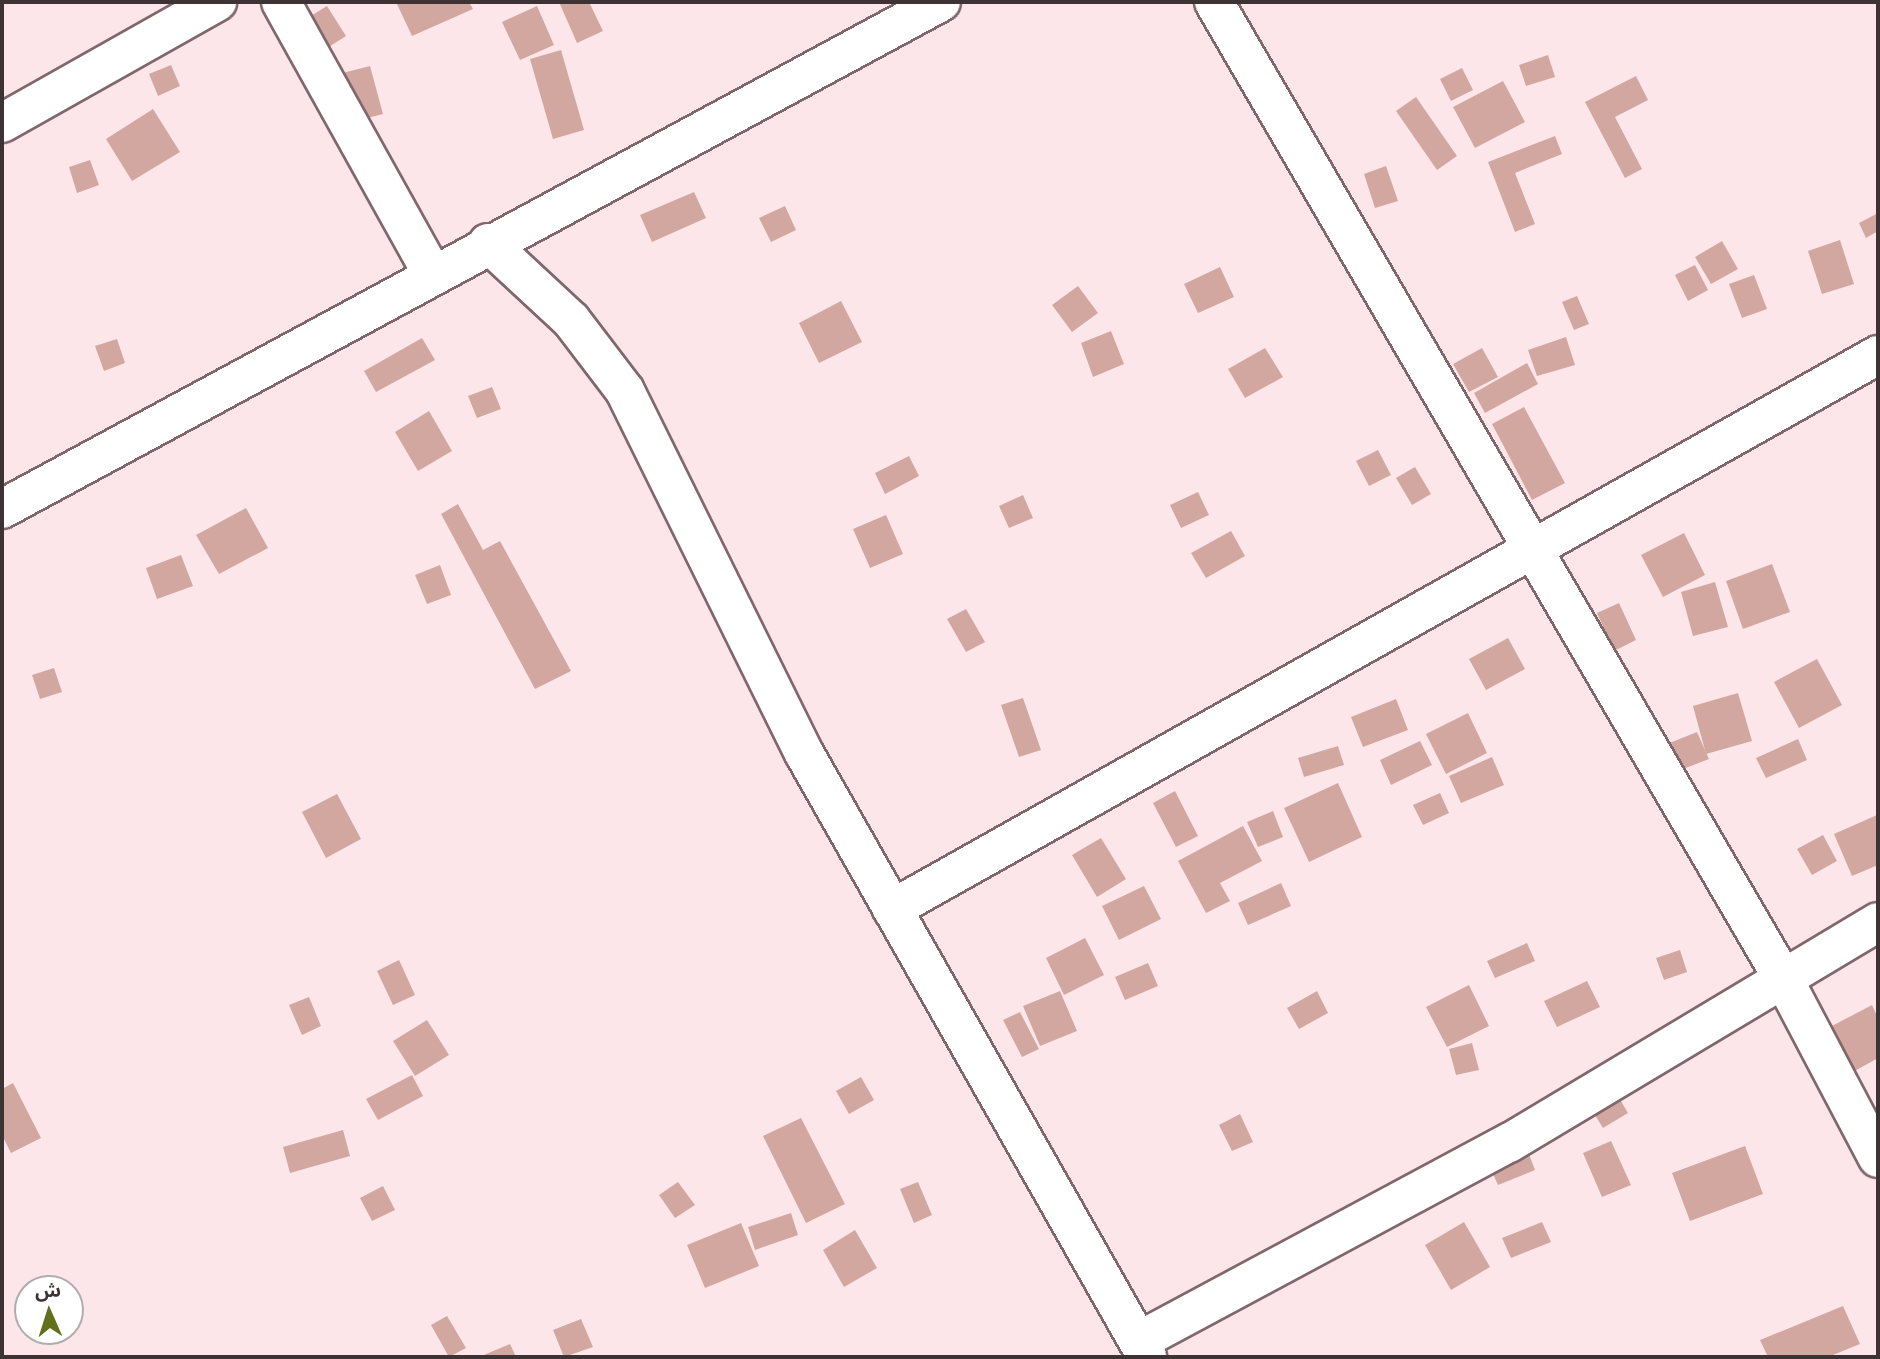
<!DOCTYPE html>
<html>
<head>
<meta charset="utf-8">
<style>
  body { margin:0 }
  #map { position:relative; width:1880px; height:1359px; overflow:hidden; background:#fde6ea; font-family:"Nunito Sans","Noto Sans Arabic",sans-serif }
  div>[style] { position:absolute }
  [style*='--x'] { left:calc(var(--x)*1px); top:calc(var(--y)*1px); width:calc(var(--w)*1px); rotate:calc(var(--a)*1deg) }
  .building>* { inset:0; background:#d2a7a0 }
  .roads { filter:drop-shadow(2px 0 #7f676b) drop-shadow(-2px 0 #7f676b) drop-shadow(0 2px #7f676b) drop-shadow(0 -2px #7f676b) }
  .minor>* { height:38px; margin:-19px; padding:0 19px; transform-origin:19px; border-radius:19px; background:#fff }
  span { translate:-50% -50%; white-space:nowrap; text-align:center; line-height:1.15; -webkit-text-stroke:5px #fff; paint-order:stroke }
  .frame { position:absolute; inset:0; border:4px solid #3d3234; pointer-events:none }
  .north { position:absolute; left:14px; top:1275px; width:70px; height:70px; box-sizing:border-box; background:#fff; border:2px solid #b1adae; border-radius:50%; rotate:357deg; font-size:19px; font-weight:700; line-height:28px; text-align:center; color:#3d3234 }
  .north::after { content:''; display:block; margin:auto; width:24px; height:32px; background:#62701c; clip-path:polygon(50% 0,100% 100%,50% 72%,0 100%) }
</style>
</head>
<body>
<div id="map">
  <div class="building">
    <div style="clip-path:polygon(396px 2px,469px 2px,473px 9px,412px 36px)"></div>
    <div style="clip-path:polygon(559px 2px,589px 2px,603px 31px,577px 43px)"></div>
    <div style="clip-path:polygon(327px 6px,346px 36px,313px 57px,293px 27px)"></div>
    <div style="clip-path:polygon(537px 6px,554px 45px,520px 60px,502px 22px)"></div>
    <div style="clip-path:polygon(561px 50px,584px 130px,553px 139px,530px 59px)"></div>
    <div style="clip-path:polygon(1548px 55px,1555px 77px,1526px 86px,1519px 65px)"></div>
    <div style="clip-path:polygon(171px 65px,180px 86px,158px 96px,149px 74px)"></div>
    <div style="clip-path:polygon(370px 66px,383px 114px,340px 125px,327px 77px)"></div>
    <div style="clip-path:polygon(1462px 68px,1473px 90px,1451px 101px,1440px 79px)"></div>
    <div style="clip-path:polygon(1636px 76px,1648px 100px,1615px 117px,1642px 169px,1625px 178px,1585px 102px)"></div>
    <div style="clip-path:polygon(1503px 81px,1525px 122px,1475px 148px,1453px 107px)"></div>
    <div style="clip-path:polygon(1416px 97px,1457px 156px,1437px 170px,1396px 111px)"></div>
    <div style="clip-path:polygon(153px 109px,180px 152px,132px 181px,106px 139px)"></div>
    <div style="clip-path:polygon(1555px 136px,1562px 154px,1515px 173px,1535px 224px,1515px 232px,1488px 162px)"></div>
    <div style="clip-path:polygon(90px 160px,99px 185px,77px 193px,69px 167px)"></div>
    <div style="clip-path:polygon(1386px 166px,1398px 201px,1375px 208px,1364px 174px)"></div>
    <div style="clip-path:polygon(694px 192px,706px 218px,652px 242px,640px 215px)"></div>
    <div style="clip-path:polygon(785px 206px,796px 230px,771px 242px,759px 218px)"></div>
    <div style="clip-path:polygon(1878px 213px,1878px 231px,1866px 238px,1859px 223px)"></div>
    <div style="clip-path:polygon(1840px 240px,1854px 284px,1822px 294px,1808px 251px)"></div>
    <div style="clip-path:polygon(1722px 241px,1738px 269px,1711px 284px,1695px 257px)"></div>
    <div style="clip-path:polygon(1695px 265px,1708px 290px,1688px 301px,1675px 275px)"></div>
    <div style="clip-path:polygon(1220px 267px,1234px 297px,1198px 313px,1184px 284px)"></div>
    <div style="clip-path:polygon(1754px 275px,1767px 309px,1742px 318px,1729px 284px)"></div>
    <div style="clip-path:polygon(1078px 286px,1098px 313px,1072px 332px,1052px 305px)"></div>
    <div style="clip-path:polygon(1577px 296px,1589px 324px,1574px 330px,1562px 302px)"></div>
    <div style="clip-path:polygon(841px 301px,862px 342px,819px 363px,799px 323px)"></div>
    <div style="clip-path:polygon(1111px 331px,1124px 364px,1093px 377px,1081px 343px)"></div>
    <div style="clip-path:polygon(1566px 337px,1575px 365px,1537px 376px,1528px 350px)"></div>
    <div style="clip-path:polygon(422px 338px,435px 360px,376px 392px,364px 371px)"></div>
    <div style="clip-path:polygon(117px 339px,125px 363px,104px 371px,95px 346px)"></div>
    <div style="clip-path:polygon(1265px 348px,1283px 377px,1245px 398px,1228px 369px)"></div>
    <div style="clip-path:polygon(1482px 348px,1498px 377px,1469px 392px,1453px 364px)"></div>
    <div style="clip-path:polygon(1527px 363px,1538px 384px,1485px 413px,1474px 393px)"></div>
    <div style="clip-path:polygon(492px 387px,501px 409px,477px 418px,468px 396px)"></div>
    <div style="clip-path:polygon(1524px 407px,1565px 483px,1532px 500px,1492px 424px)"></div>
    <div style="clip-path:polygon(429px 411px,452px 451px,418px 471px,395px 432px)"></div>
    <div style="clip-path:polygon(1378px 450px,1391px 475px,1369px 486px,1356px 461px)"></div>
    <div style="clip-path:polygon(909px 456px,919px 476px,885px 494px,875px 473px)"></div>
    <div style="clip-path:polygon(1415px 467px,1431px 494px,1412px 505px,1396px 478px)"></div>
    <div style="clip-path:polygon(1198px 492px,1209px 515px,1181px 528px,1170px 505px)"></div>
    <div style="clip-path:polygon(1023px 495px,1033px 518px,1009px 528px,999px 506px)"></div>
    <div style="clip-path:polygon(458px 504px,483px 550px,500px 541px,571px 671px,535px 689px,441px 514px)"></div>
    <div style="clip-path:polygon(246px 508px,268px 548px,219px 574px,196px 535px)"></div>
    <div style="clip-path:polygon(886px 515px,903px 554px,870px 568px,853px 529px)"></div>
    <div style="clip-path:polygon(1231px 531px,1245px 556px,1206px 578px,1191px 553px)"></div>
    <div style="clip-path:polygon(1684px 533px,1705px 575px,1663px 597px,1641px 555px)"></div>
    <div style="clip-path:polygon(181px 555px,193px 586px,157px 599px,146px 568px)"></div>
    <div style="clip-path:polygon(1772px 564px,1790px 612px,1743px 629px,1726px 581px)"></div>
    <div style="clip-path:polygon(440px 565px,451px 595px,427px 604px,415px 575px)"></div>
    <div style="clip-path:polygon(1715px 582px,1728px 627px,1693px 636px,1681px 592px)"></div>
    <div style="clip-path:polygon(1619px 603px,1636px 640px,1614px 651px,1597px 613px)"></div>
    <div style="clip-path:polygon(966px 609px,985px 642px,966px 652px,947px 619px)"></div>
    <div style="clip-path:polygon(1508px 638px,1525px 669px,1486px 690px,1469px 659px)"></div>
    <div style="clip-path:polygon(1817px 659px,1842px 705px,1799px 728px,1774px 682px)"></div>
    <div style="clip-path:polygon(54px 668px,62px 692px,40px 699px,32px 675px)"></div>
    <div style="clip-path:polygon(1738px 693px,1752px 741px,1706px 754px,1693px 706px)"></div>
    <div style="clip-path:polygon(1023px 698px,1041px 750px,1019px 757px,1001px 705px)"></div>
    <div style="clip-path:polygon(1396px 699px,1408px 730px,1363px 747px,1351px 717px)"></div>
    <div style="clip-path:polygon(1468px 713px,1487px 753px,1446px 774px,1426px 734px)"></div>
    <div style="clip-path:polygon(1697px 732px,1709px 759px,1678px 771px,1667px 744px)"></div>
    <div style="clip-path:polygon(1798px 739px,1807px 760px,1766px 778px,1756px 758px)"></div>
    <div style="clip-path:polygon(1420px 741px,1432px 765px,1391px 785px,1380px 760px)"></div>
    <div style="clip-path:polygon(1338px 746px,1344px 765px,1304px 777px,1298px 758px)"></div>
    <div style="clip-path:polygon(1492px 757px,1504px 785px,1461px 803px,1449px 776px)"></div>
    <div style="clip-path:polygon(1338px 783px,1362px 837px,1309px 862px,1284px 808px)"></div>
    <div style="clip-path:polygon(1175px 791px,1198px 836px,1176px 847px,1153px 803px)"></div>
    <div style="clip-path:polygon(1440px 793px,1449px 813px,1423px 825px,1413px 805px)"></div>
    <div style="clip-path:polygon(337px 794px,361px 839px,326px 858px,302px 812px)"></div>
    <div style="clip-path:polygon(1273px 811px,1283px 837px,1258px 847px,1247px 822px)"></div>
    <div style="clip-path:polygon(1877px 815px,1878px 865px,1852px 876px,1834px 834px)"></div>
    <div style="clip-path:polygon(1243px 826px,1262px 861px,1220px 883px,1230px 901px,1206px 913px,1178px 861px)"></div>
    <div style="clip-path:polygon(1823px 835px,1837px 861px,1812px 875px,1797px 849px)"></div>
    <div style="clip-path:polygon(1101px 838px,1126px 879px,1097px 897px,1072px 855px)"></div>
    <div style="clip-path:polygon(1281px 883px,1291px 906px,1248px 925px,1238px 903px)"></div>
    <div style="clip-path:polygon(1144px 886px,1161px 919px,1119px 940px,1102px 906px)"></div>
    <div style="clip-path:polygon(1085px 938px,1104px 975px,1064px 995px,1046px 958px)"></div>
    <div style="clip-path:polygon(1527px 943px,1535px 961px,1495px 978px,1487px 961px)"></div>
    <div style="clip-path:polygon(1680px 950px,1687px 972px,1664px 980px,1656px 958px)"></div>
    <div style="clip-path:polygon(399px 960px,415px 995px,393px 1005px,377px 971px)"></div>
    <div style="clip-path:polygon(1148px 963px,1158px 986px,1125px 1000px,1115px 977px)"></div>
    <div style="clip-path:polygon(1587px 981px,1600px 1007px,1557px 1027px,1544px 1001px)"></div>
    <div style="clip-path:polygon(1469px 985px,1489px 1026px,1447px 1047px,1426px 1007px)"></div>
    <div style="clip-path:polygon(1060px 991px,1077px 1031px,1040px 1046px,1023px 1006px)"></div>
    <div style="clip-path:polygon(1317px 991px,1328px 1013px,1299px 1029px,1287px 1008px)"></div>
    <div style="clip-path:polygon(309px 997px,321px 1026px,302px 1035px,289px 1005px)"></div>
    <div style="clip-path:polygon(1872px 1005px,1878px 1018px,1878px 1058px,1853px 1072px,1830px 1027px)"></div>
    <div style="clip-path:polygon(1020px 1012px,1039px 1049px,1022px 1057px,1003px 1020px)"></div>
    <div style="clip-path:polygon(427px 1020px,449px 1055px,415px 1076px,393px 1041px)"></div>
    <div style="clip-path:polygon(1472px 1043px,1479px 1070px,1456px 1075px,1449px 1049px)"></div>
    <div style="clip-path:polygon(412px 1075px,423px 1096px,378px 1120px,366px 1099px)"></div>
    <div style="clip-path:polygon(861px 1077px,874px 1100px,849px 1114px,836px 1091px)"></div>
    <div style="clip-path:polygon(13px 1083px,41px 1138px,11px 1153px,2px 1135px,2px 1089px)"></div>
    <div style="clip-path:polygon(1615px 1091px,1628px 1113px,1603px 1128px,1590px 1107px)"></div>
    <div style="clip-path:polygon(1240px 1114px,1253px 1142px,1232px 1151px,1219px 1125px)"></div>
    <div style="clip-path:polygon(801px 1118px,845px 1204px,806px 1223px,763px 1136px)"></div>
    <div style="clip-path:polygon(343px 1130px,350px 1156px,290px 1173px,283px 1147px)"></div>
    <div style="clip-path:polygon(1611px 1141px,1631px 1185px,1602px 1197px,1583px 1153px)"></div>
    <div style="clip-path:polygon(1525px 1144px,1535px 1170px,1498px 1185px,1487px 1160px)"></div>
    <div style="clip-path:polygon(1745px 1146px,1763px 1194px,1690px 1221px,1672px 1173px)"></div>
    <div style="clip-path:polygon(678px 1182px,695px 1205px,675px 1218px,659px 1195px)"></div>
    <div style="clip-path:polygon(918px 1182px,932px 1215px,914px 1223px,900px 1189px)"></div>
    <div style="clip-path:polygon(383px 1186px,395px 1210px,372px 1221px,360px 1198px)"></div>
    <div style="clip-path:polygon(791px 1213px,798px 1235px,755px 1250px,748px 1227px)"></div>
    <div style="clip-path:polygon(1464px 1222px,1490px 1267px,1451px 1290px,1425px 1245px)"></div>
    <div style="clip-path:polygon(1542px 1222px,1551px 1242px,1511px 1258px,1502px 1238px)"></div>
    <div style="clip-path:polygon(741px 1223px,759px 1266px,705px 1288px,687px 1245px)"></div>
    <div style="clip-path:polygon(855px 1230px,877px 1268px,844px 1287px,823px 1250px)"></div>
    <div style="clip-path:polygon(1843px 1306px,1860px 1344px,1828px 1357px,1768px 1357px,1760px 1340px)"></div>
    <div style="clip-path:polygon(447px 1316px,466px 1348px,449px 1357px,431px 1325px)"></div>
    <div style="clip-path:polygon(581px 1319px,593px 1347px,564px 1357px,553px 1330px)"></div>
    <div style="clip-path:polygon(510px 1344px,516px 1357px,479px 1357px)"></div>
  </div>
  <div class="roads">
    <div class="minor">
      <div style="--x:281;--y:2;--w:309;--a:60.9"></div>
      <div style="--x:1214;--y:2;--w:1132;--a:59.77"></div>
      <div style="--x:1784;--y:980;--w:201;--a:62.2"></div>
      <div style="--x:2;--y:123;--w:247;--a:-29.4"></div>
      <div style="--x:488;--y:243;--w:113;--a:42.9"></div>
      <div style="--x:571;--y:320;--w:89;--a:52.7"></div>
      <div style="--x:625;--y:391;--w:404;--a:63.7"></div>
      <div style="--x:804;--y:753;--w:695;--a:60.41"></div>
      <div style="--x:2;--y:509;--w:1067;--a:-28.37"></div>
      <div style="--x:892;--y:909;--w:1131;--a:-29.33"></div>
      <div style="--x:1139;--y:1341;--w:420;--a:-28.2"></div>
      <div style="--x:1509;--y:1143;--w:430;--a:-30.9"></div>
    </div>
  </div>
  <div class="frame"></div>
  <div class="north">ش</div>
</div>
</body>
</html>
